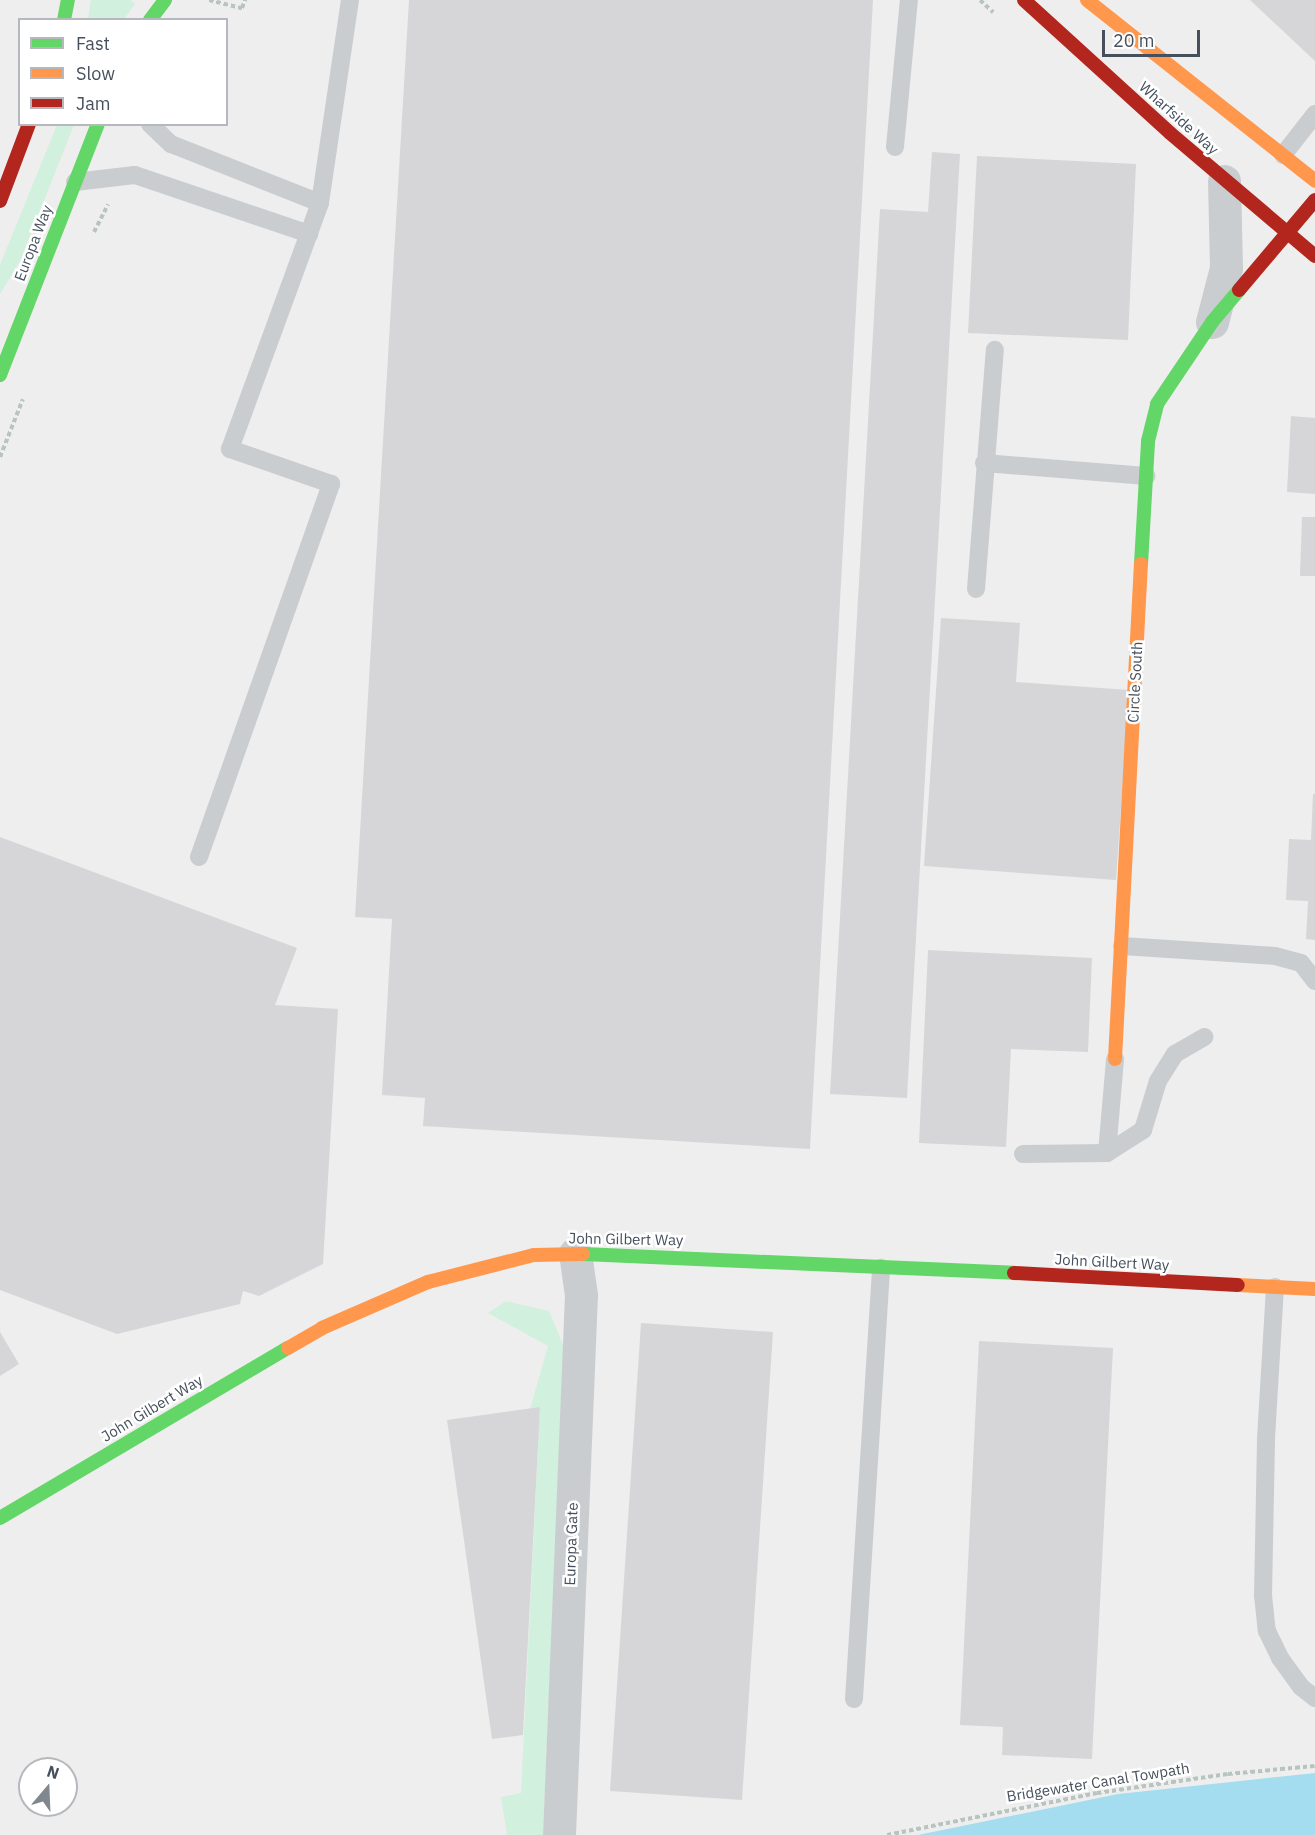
<!DOCTYPE html>
<html>
<head>
<meta charset="utf-8">
<style>
  body { margin:0 }
  #map { position:relative; width:1315px; height:1835px; overflow:hidden; background:#efeeee; font-family:"IBM Plex Sans",sans-serif }
  div>[style] { position:absolute }
  [style*='--x'] { left:calc(var(--x)*1px); top:calc(var(--y)*1px); width:calc(var(--w)*1px); rotate:calc(var(--a)*1deg) }
  .green>* { inset:0; background:#d1f0de }
  .water>* { inset:0; background:#a4ddef }
  .building>* { inset:0; background:#d6d6d8 }
  .path>* { height:4px; margin-top:-2px; transform-origin:0; background:repeating-linear-gradient(90deg,#b7c4c0 0 4.5px,transparent 0 7.5px) }
  .lane>* { height:18px; margin:-9px; padding:0 9px; transform-origin:9px; border-radius:9px; background:#cacdcf }
  .street>* { height:33px; margin:-16.5px; padding:0 16.5px; transform-origin:16.5px; border-radius:16.5px; background:#cacdcf }
  .fast>* { height:14px; margin:-7px; padding:0 7px; transform-origin:7px; border-radius:7px; background:#63d668 }
  .slow>* { height:14px; margin:-7px; padding:0 7px; transform-origin:7px; border-radius:7px; background:#ff974d }
  .jam>* { height:14px; margin:-7px; padding:0 7px; transform-origin:7px; border-radius:7px; background:#b3261e }
  span { translate:-50% -50%; white-space:nowrap; text-align:center; line-height:1.15; -webkit-text-stroke:5px #fff; paint-order:stroke }
  .street-label { font-size:15px; color:#45505c }
  .legend { position:absolute; left:18px; top:18px; width:210px; height:108px; box-sizing:border-box; background:#fff; border:2px solid #b5b9be; margin:0; padding:8px 10px; list-style:none; font-size:18px; color:#45505c }
  .legend li { display:flex; align-items:center; gap:12px; height:30px }
  .legend b { width:30px; border:2px solid #b5b9be }
  .north { position:absolute; left:18px; top:1757px; width:60px; height:60px; box-sizing:border-box; background:#fff; border:2px solid #b5b9be; border-radius:50%; rotate:19deg; font-size:16px; font-weight:700; line-height:24px; text-align:center; color:#45505c }
  .north::after { content:''; display:block; margin:auto; width:21px; height:27px; background:#80878f; clip-path:polygon(50% 0,100% 100%,50% 72%,0 100%) }
  .scale { position:absolute; left:1102px; top:30px; width:98px; height:27px; box-sizing:border-box; border:3px solid #45505c; border-top:0; padding-left:8px; font-size:18px; line-height:21px; white-space:nowrap; color:#45505c; -webkit-text-stroke:4px #fff; paint-order:stroke }
</style>
</head>
<body>
<div id="map">
  <div class="green">
    <div style="clip-path:polygon(91px 0,130px 0,135px 4px,124px 19px,88px 19px)"></div>
    <div style="clip-path:polygon(57px 125px,74px 125px,20px 261px,0 294px,0 265px)"></div>
    <div style="clip-path:polygon(506px 1301px,549px 1311px,564px 1347px,543px 1835px,507px 1835px,501px 1797px,521px 1793px,540px 1408px,530px 1409px,548px 1346px,488px 1313px)"></div>
  </div>
  <div class="water">
    <div style="clip-path:polygon(1315px 1773px,1315px 1835px,918px 1835px,1118px 1794px)"></div>
  </div>
  <div class="building">
    <div style="clip-path:polygon(409px 0,873px 0,810px 1149px,423px 1126px,425px 1098px,382px 1095px,392px 919px,355px 917px)"></div>
    <div style="clip-path:polygon(1250px 0,1315px 0,1315px 61px)"></div>
    <div style="clip-path:polygon(932px 152px,960px 154px,907px 1098px,830px 1094px,880px 209px,928px 212px)"></div>
    <div style="clip-path:polygon(977px 156px,1136px 164px,1128px 340px,968px 333px)"></div>
    <div style="clip-path:polygon(1291px 416px,1315px 418px,1315px 494px,1287px 492px)"></div>
    <div style="clip-path:polygon(1302px 517px,1315px 517px,1315px 576px,1300px 576px)"></div>
    <div style="clip-path:polygon(941px 618px,1020px 623px,1016px 682px,1129px 690px,1116px 880px,924px 866px)"></div>
    <div style="clip-path:polygon(1313px 794px,1315px 794px,1315px 940px,1306px 939px,1308px 901px,1286px 900px,1289px 839px,1311px 840px)"></div>
    <div style="clip-path:polygon(0 837px,297px 948px,275px 1005px,338px 1009px,323px 1264px,259px 1296px,243px 1291px,240px 1304px,117px 1334px,0 1290px)"></div>
    <div style="clip-path:polygon(928px 950px,1092px 958px,1088px 1052px,1011px 1049px,1006px 1147px,919px 1143px)"></div>
    <div style="clip-path:polygon(641px 1323px,773px 1332px,742px 1800px,610px 1791px)"></div>
    <div style="clip-path:polygon(0 1332px,19px 1364px,0 1376px)"></div>
    <div style="clip-path:polygon(979px 1341px,1113px 1348px,1092px 1759px,1002px 1755px,1003px 1727px,960px 1725px)"></div>
    <div style="clip-path:polygon(540px 1407px,523px 1735px,492px 1739px,447px 1420px)"></div>
  </div>
  <div class="path">
    <div style="--x:209;--y:0;--w:34;--a:14"></div>
    <div style="--x:242;--y:8;--w:9;--a:-69"></div>
    <div style="--x:980;--y:0;--w:18;--a:43"></div>
    <div style="--x:94;--y:232;--w:31;--a:-63"></div>
    <div style="--x:0;--y:457;--w:62;--a:-68.4"></div>
    <div style="--x:887;--y:1835;--w:214;--a:-11.3"></div>
    <div style="--x:1097;--y:1793;--w:132;--a:-8.3"></div>
    <div style="--x:1228;--y:1774;--w:87;--a:-5.3"></div>
  </div>
  <div class="lane">
    <div style="--x:150;--y:124;--w:29;--a:44"></div>
    <div style="--x:171;--y:144;--w:160;--a:21.6"></div>
    <div style="--x:895;--y:147;--w:148;--a:-84.6"></div>
    <div style="--x:1283;--y:155;--w:52;--a:-52"></div>
    <div style="--x:75;--y:182;--w:60;--a:-6.7"></div>
    <div style="--x:135;--y:175;--w:184;--a:18.7"></div>
    <div style="--x:984;--y:463;--w:163;--a:4.6"></div>
    <div style="--x:976;--y:589;--w:240;--a:-85.5"></div>
    <div style="--x:199;--y:857;--w:396;--a:-70.5"></div>
    <div style="--x:331;--y:484;--w:107;--a:-160.9"></div>
    <div style="--x:230;--y:449;--w:262;--a:-69.9"></div>
    <div style="--x:320;--y:203;--w:205;--a:-81.6"></div>
    <div style="--x:1122;--y:946;--w:153;--a:3.7"></div>
    <div style="--x:1275;--y:956;--w:27;--a:15"></div>
    <div style="--x:1301;--y:963;--w:23;--a:52"></div>
    <div style="--x:1107;--y:1153;--w:94;--a:-85.1"></div>
    <div style="--x:1023;--y:1154;--w:84;--a:-0.7"></div>
    <div style="--x:1107;--y:1153;--w:43;--a:-32.6"></div>
    <div style="--x:1143;--y:1130;--w:51;--a:-73"></div>
    <div style="--x:1158;--y:1081;--w:32;--a:-58"></div>
    <div style="--x:1175;--y:1054;--w:34;--a:-30"></div>
    <div style="--x:1275;--y:1287;--w:153;--a:93.4"></div>
    <div style="--x:1266;--y:1440;--w:155;--a:91.1"></div>
    <div style="--x:1263;--y:1595;--w:36;--a:84"></div>
    <div style="--x:1267;--y:1631;--w:30;--a:64"></div>
    <div style="--x:1280;--y:1658;--w:36;--a:54"></div>
    <div style="--x:1301;--y:1687;--w:18;--a:38"></div>
    <div style="--x:854;--y:1699;--w:432;--a:-86.4"></div>
  </div>
  <div class="street">
    <div style="--x:1212;--y:322;--w:56;--a:-75.5"></div>
    <div style="--x:1226;--y:268;--w:87;--a:-91.3"></div>
    <div style="--x:559;--y:1835;--w:540;--a:-87.67"></div>
    <div style="--x:581;--y:1295;--w:42;--a:-98.1"></div>
  </div>
  <div class="fast">
    <div style="--x:64;--y:20;--w:20;--a:-79"></div>
    <div style="--x:150;--y:20;--w:25;--a:-53"></div>
    <div style="--x:0;--y:375;--w:269;--a:-68.7"></div>
    <div style="--x:1141;--y:564;--w:123;--a:-86.7"></div>
    <div style="--x:1148;--y:441;--w:38;--a:-76"></div>
    <div style="--x:1157;--y:404;--w:99;--a:-56.1"></div>
    <div style="--x:1212;--y:322;--w:42;--a:-49.8"></div>
    <div style="--x:583;--y:1254;--w:431;--a:2.5"></div>
    <div style="--x:0;--y:1518;--w:334;--a:-30.6"></div>
  </div>
  <div class="slow">
    <div style="--x:1087;--y:0;--w:291;--a:38.4"></div>
    <div style="--x:1115;--y:1059;--w:496;--a:-87"></div>
    <div style="--x:1238;--y:1285;--w:77;--a:3"></div>
    <div style="--x:288;--y:1348;--w:39;--a:-30"></div>
    <div style="--x:322;--y:1328;--w:116;--a:-23.5"></div>
    <div style="--x:428;--y:1282;--w:109;--a:-14.3"></div>
    <div style="--x:534;--y:1255;--w:49;--a:-1.2"></div>
  </div>
  <div class="jam">
    <div style="--x:1024;--y:0;--w:197;--a:42.3"></div>
    <div style="--x:1170;--y:133;--w:190;--a:40.3"></div>
    <div style="--x:0;--y:201;--w:82;--a:-69.4"></div>
    <div style="--x:1239;--y:290;--w:118;--a:-49.8"></div>
    <div style="--x:1014;--y:1273;--w:224;--a:3.1"></div>
  </div>
  <div class="street-label">
    <span style="left:1179px;top:118px;rotate:42deg">Wharfside Way</span>
    <span style="left:33px;top:243px;rotate:-69deg">Europa Way</span>
    <span style="left:1135px;top:682px;rotate:-87deg">Circle South</span>
    <span style="left:626px;top:1239px;rotate:1deg">John Gilbert Way</span>
    <span style="left:1112px;top:1262px;rotate:3deg">John Gilbert Way</span>
    <span style="left:152px;top:1408px;rotate:-31deg">John Gilbert Way</span>
    <span style="left:571px;top:1544px;rotate:-88deg">Europa Gate</span>
    <span style="left:1098px;top:1782px;rotate:-9deg">Bridgewater Canal Towpath</span>
  </div>
  <ul class="legend">
  <li><b style="height:8px;background:#63d668"></b>Fast</li>
  <li><b style="height:8px;background:#ff974d"></b>Slow</li>
  <li><b style="height:8px;background:#b3261e"></b>Jam</li>
  </ul>
  <div class="north">N</div>
  <div class="scale">20 m</div>
</div>
</body>
</html>
